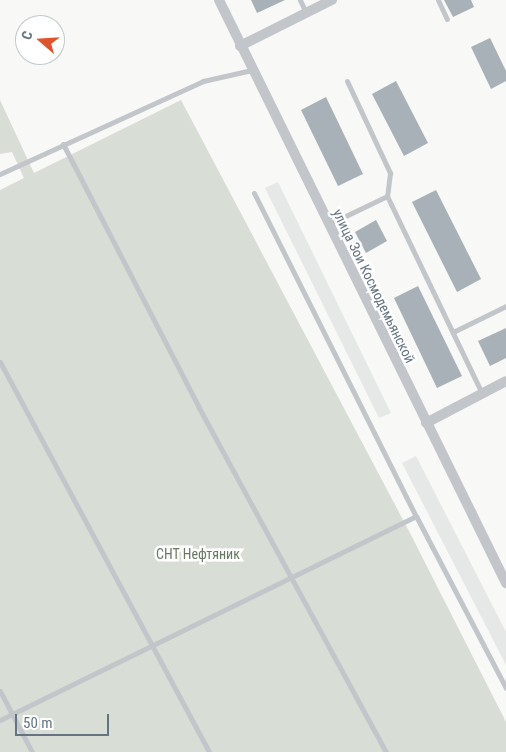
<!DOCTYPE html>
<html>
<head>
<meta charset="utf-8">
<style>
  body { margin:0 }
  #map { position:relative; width:506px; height:752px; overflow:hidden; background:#f8f8f6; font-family:"Roboto Condensed",sans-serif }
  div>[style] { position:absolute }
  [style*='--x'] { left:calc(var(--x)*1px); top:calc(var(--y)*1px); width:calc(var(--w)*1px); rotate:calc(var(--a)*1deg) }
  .built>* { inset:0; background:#e6e7e7 }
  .green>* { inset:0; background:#d8ddd5 }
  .building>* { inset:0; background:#a8b1b7 }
  .lane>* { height:5px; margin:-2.5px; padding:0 2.5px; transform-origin:2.5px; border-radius:2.5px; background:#c2c6ca }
  .street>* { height:10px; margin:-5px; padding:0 5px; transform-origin:5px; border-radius:5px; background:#c2c6ca }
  span { translate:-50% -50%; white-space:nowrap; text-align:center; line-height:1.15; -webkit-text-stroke:5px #fff; paint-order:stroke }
  .street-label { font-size:14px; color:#647581 }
  .park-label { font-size:14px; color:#677963 }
  .north { position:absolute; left:15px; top:15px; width:50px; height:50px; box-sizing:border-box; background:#fff; border:1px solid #c1c8cd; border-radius:50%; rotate:289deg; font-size:14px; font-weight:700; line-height:20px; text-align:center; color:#647581 }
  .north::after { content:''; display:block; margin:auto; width:18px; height:22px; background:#e1532d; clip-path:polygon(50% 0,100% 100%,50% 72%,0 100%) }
  .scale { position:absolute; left:15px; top:714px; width:94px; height:22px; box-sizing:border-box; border:2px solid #647581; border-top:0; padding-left:6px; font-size:15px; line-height:18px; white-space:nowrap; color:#647581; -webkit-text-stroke:4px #fff; paint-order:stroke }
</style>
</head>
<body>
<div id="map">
  <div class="built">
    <div style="clip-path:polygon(278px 182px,391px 413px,379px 418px,265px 188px)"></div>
    <div style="clip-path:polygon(416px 456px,506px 632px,506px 665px,402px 463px)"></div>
  </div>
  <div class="green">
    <div style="clip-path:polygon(0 100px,34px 173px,181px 100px,411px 535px,506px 722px,506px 752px,0 752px,0 190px,24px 178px,12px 152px,0 154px)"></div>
  </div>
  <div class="building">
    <div style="clip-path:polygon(251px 0,285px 0,257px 13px)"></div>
    <div style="clip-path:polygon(444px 0,471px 0,474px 7px,453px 17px)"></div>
    <div style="clip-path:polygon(490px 38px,506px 71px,506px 81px,491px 89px,471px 47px)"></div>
    <div style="clip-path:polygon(396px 81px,428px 143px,404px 156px,372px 94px)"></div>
    <div style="clip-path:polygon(326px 97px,363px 174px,338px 186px,301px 110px)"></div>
    <div style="clip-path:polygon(436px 190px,481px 279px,457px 292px,412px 202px)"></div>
    <div style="clip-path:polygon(376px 220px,387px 241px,366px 253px,355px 232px)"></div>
    <div style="clip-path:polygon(418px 286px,462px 376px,437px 388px,394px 298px)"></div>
    <div style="clip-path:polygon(506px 328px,506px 358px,490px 366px,478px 341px)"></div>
  </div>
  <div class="lane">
    <div style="--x:300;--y:0;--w:14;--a:65"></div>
    <div style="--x:438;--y:0;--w:21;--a:65"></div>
    <div style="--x:347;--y:81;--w:102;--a:64.9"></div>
    <div style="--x:390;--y:173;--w:23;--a:97"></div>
    <div style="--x:63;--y:144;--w:295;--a:62.7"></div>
    <div style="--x:198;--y:406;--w:394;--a:61.5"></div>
    <div style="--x:0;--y:174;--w:223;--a:-24.6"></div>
    <div style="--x:203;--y:81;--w:50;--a:-12.7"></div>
    <div style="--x:254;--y:193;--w:361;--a:63.4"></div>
    <div style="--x:416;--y:516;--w:194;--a:62.4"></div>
    <div style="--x:329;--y:224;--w:64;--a:-25.8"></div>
    <div style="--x:387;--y:196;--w:219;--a:64.3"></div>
    <div style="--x:453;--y:332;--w:59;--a:-26.1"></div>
    <div style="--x:0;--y:362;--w:442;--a:61.8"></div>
    <div style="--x:0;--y:691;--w:69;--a:62.3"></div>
    <div style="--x:0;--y:720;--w:463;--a:-26.1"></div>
  </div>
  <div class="street">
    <div style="--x:219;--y:0;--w:650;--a:63.79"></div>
    <div style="--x:240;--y:46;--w:103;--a:-26.6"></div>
    <div style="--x:426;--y:423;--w:90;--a:-27.7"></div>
  </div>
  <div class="street-label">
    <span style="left:374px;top:286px;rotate:64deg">улица Зои Космодемьянской</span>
  </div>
  <div class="park-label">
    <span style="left:198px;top:554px">СНТ Нефтяник</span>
  </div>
  <div class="north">С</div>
  <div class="scale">50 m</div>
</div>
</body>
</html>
